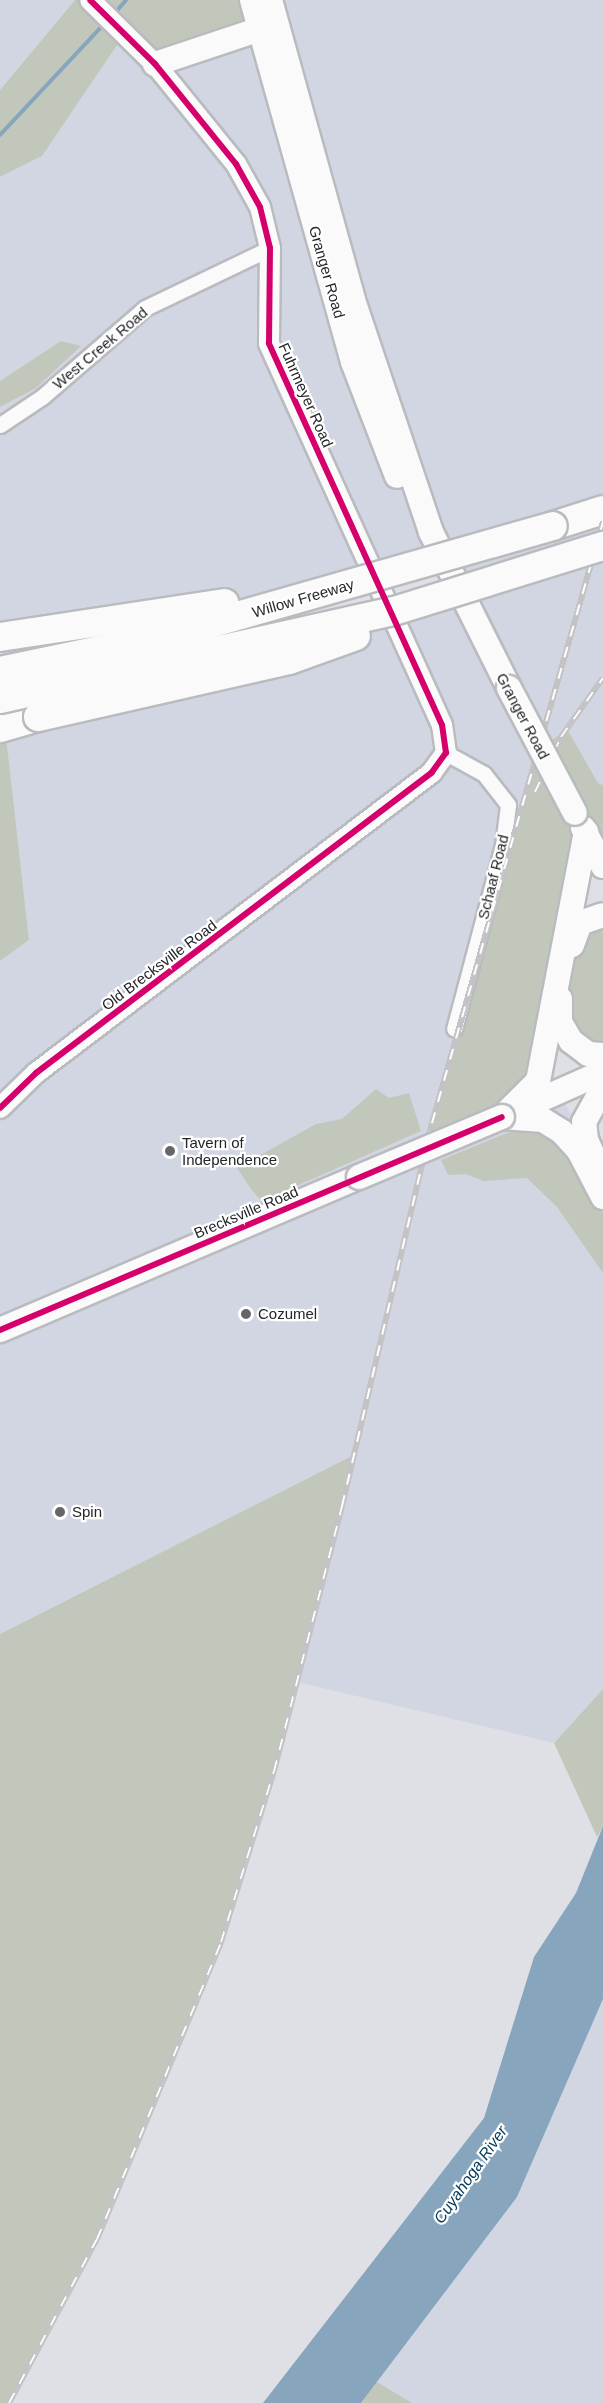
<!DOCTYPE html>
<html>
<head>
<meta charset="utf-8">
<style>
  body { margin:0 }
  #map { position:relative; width:603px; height:2403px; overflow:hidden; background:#dee0e5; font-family:Helvetica,sans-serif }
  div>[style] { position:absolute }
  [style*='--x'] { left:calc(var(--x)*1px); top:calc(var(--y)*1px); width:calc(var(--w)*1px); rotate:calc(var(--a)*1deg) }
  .built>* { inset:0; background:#d2d6e2 }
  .green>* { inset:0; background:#c1c8bb }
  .water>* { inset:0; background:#87a5bc }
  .stream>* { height:4px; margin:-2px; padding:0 2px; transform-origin:2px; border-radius:2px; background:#87a5bc }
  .roads { filter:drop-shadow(2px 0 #b9bbbf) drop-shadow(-2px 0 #b9bbbf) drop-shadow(0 2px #b9bbbf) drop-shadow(0 -2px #b9bbbf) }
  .minor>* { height:15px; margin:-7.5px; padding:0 7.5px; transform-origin:7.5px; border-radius:7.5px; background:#fafafb }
  .tertiary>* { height:20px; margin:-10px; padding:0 10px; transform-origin:10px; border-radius:10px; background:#fafafb }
  .primary>* { height:24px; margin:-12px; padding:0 12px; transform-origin:12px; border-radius:12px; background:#fafafb }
  .motorway>* { height:28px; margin:-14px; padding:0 14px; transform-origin:14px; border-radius:14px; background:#fafafb }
  .rail>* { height:6px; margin-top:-3px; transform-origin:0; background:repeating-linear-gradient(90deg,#fff 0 11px,#c3c3c5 0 22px); box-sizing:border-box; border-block:2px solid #c3c3c5 }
  .bridges { filter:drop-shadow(2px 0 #b9bbbf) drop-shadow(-2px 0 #b9bbbf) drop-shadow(0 2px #b9bbbf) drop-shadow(0 -2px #b9bbbf) }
  .primary-bridge>* { height:24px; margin:-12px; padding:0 12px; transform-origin:12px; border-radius:12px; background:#fafafb }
  .motorway-bridge>* { height:28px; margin:-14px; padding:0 14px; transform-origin:14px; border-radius:14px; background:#fafafb }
  .cycleway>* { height:6px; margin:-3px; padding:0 3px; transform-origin:3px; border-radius:3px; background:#d6006c }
  .dots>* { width:16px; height:16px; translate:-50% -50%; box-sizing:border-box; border:3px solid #fff; border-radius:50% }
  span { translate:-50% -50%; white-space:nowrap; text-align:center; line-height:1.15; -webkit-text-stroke:4.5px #fff; paint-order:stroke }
  .street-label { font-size:15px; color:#232528 }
  .poi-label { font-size:15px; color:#232528 }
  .left { translate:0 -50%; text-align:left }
  .water-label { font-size:16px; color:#003858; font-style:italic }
</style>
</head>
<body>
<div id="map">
  <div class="built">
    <div style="clip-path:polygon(0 0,75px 0,0 90px)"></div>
    <div style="clip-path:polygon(270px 0,603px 0,603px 785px,538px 757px,427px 1145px,559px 1091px,603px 1178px,603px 1689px,554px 1743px,297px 1682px,353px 1456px,0 1634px,0 961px,29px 940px,5px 727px,289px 660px,459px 599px,441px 553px,251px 598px,0 637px,0 177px,42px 156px,125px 34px)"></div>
    <div style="clip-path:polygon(603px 1999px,603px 2403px,361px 2403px,517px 2197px)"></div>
  </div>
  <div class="green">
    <div style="clip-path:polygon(75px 0,252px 0,258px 29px,155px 64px,124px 35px,42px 156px,0 177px,0 90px)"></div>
    <div style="clip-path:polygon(61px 341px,81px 346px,36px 388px,0 407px,0 381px)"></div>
    <div style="clip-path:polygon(5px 727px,29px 940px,0 961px,0 728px)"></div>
    <div style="clip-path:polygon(567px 729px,598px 783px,603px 785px,603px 837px,587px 832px,538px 1081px,502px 1117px,427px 1146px,541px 748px)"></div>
    <div style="clip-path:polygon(603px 927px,603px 1050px,576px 1035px,566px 1005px,579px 937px,584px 931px)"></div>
    <div style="clip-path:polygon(376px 1089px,389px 1098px,409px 1093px,421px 1131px,267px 1199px,259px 1198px,251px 1189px,237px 1168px,316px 1124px,342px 1119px)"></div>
    <div style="clip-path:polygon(527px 1129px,547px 1136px,576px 1155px,603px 1213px,603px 1273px,557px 1207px,527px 1178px,483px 1181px,466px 1174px,448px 1175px,441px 1160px,507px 1133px)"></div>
    <div style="clip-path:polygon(354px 1455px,274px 1771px,221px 1942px,97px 2239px,9px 2403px,0 2403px,0 1634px)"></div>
    <div style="clip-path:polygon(603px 1689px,603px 1826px,597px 1837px,554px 1743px)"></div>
    <div style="clip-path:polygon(377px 2382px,412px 2403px,361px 2403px)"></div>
  </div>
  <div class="water">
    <div style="clip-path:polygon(603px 1826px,603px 1999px,517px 2197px,361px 2403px,263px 2403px,484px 2118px,534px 1957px,576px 1893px)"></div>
  </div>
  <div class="stream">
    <div style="--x:114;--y:14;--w:18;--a:-49"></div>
    <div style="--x:0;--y:135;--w:152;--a:-46.9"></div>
  </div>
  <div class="roads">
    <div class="minor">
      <div style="--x:0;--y:425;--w:50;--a:-33.7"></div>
      <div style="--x:42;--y:397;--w:136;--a:-40.8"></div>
      <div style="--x:145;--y:308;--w:139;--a:-25.6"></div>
      <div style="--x:446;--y:753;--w:43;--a:28.9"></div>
      <div style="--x:484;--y:774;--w:39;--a:52"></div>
      <div style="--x:508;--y:805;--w:40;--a:97.1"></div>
      <div style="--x:503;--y:845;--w:190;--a:104.9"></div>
    </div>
    <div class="tertiary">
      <div style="--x:0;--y:1108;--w:50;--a:-44.2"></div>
      <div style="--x:36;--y:1073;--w:497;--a:-37.2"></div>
      <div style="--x:432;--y:772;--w:24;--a:-54"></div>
      <div style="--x:446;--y:753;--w:28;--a:-98"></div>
      <div style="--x:442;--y:725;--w:419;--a:-114.4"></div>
      <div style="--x:269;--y:343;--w:95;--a:-89.4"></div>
      <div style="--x:270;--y:248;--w:42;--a:-103.7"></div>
      <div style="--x:260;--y:207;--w:49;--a:-119.2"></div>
      <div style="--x:236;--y:164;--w:129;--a:-129"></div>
      <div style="--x:155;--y:64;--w:91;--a:-135.4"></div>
    </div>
    <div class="primary">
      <div style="--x:252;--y:0;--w:376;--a:74.4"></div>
      <div style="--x:353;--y:362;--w:122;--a:68.9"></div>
      <div style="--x:270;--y:0;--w:311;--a:74.5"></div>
      <div style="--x:353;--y:300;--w:245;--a:71.4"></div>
      <div style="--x:431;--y:532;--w:174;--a:63.4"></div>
      <div style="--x:155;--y:64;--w:123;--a:-18.4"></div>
      <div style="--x:583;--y:828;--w:43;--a:62.2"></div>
      <div style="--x:572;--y:945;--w:23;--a:-70"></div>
      <div style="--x:580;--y:923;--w:24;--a:-19"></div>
      <div style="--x:560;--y:999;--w:23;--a:90"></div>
      <div style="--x:560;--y:1022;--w:22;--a:60"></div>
      <div style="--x:571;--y:1041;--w:21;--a:37"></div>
      <div style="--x:588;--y:1054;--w:15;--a:4"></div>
      <div style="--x:515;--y:1111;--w:96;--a:-23.9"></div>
      <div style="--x:502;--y:1117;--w:51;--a:-45"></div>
      <div style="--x:538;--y:1081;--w:254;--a:-79.1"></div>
      <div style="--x:502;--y:1117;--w:41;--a:4.2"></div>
      <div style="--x:543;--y:1120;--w:22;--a:32"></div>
      <div style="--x:562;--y:1132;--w:25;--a:48"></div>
      <div style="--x:579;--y:1151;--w:52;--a:62.4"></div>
      <div style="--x:596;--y:1162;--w:24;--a:-114"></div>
      <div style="--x:586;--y:1140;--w:18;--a:-96"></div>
      <div style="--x:584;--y:1122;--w:39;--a:-61"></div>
      <div style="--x:0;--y:1330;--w:390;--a:-23.1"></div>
    </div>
    <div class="motorway">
      <div style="--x:553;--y:526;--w:52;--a:-17.7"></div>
      <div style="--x:0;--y:728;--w:40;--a:-16"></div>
    </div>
  </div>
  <div class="rail">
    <div style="--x:535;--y:792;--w:61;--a:-64.7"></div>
    <div style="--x:561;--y:737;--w:72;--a:-54.6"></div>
    <div style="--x:9;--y:2403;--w:186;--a:-61.8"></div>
    <div style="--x:97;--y:2239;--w:322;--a:-67.3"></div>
    <div style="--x:221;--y:1942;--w:179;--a:-72.8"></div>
    <div style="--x:274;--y:1771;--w:274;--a:-75.6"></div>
    <div style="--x:342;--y:1506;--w:393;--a:-76.8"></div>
    <div style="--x:432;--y:1123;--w:625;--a:-74.12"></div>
  </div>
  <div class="bridges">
    <div class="primary-bridge">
      <div style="--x:509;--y:688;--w:141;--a:62.2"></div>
      <div style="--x:359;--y:1177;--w:155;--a:-22.8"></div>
    </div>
    <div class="motorway-bridge">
      <div style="--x:0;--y:637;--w:227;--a:-8.6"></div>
      <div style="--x:0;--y:671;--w:171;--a:-11.8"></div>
      <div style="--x:167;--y:636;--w:401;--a:-15.9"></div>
      <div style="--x:0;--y:699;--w:404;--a:-12.6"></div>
      <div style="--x:394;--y:611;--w:219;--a:-17.3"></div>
      <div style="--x:38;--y:717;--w:257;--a:-12.8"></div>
      <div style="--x:289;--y:660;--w:71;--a:-19.7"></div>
    </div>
  </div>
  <div class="cycleway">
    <div style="--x:0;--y:1108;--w:50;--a:-44.2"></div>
    <div style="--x:36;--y:1073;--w:497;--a:-37.2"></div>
    <div style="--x:432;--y:772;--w:24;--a:-54"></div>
    <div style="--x:446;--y:753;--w:28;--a:-98"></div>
    <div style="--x:442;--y:725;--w:419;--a:-114.4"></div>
    <div style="--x:269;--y:343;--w:95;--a:-89.4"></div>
    <div style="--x:270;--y:248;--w:42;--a:-103.7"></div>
    <div style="--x:260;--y:207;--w:49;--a:-119.2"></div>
    <div style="--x:236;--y:164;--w:129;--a:-129"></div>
    <div style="--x:155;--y:64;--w:91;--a:-135.4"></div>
    <div style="--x:0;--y:1330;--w:545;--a:-22.99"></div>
  </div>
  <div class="dots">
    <div style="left:170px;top:1151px;background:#64666a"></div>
    <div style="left:246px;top:1314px;background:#64666a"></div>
    <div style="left:60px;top:1512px;background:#64666a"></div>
  </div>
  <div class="street-label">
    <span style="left:327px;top:272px;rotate:74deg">Granger Road</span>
    <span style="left:100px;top:348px;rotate:-40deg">West Creek Road</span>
    <span style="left:306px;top:395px;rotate:66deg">Fuhrmeyer Road</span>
    <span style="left:303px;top:598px;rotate:-16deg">Willow Freeway</span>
    <span style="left:523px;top:716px;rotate:62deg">Granger Road</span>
    <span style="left:493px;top:877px;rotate:-76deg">Schaaf Road</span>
    <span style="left:159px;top:965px;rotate:-37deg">Old Brecksville Road</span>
    <span style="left:246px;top:1212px;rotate:-23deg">Brecksville Road</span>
  </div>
  <div class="poi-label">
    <span class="left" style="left:182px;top:1151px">Tavern of<br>Independence</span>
    <span class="left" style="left:258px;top:1314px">Cozumel</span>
    <span class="left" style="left:72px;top:1512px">Spin</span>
  </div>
  <div class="water-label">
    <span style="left:471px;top:2175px;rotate:-55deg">Cuyahoga River</span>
  </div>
</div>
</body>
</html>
